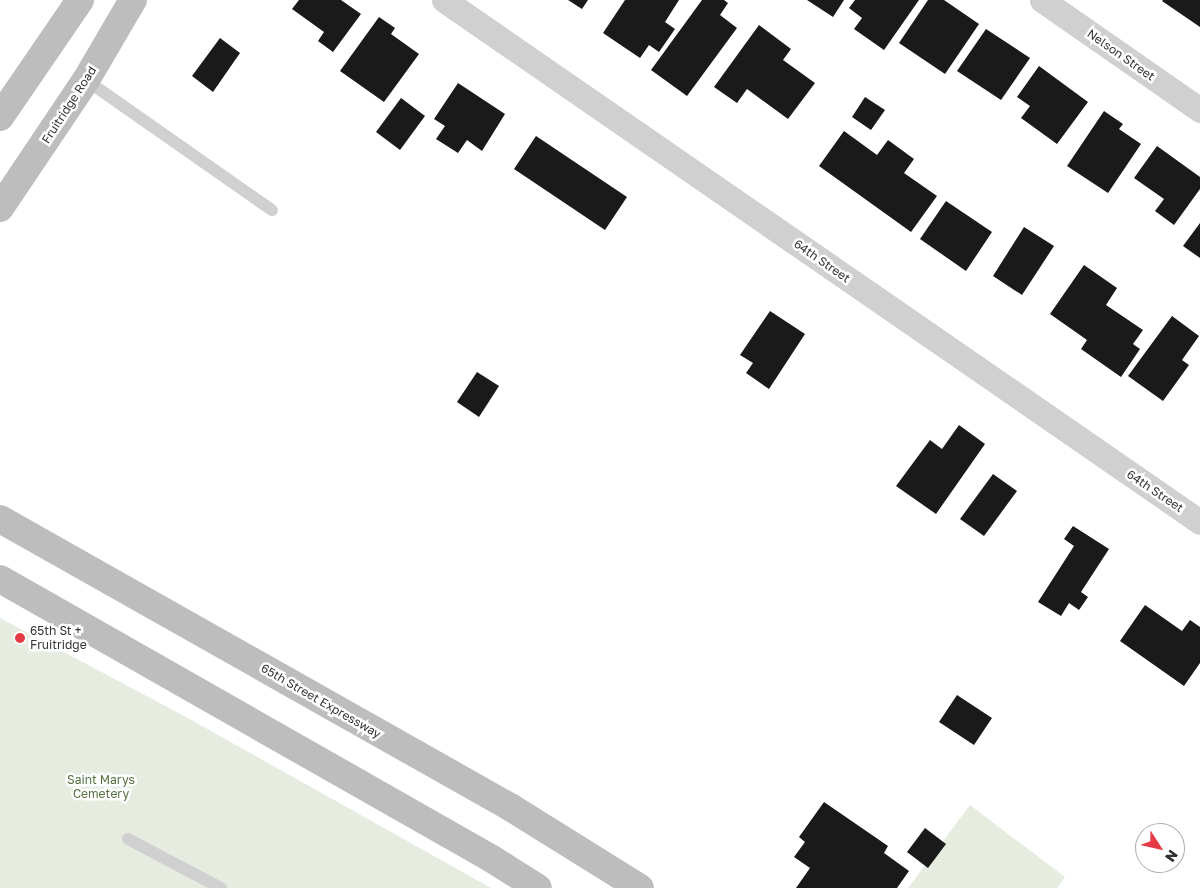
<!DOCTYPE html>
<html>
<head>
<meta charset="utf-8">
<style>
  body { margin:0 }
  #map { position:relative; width:1200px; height:888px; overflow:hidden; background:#fff; font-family:"Golos Text",sans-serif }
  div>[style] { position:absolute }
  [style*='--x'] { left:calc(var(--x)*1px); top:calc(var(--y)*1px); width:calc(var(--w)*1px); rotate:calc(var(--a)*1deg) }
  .green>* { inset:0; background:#e6ecdf }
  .building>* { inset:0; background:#1a1a1a }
  .service>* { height:12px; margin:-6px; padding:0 6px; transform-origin:6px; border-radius:6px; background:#d0d0d0 }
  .minor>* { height:25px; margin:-12.5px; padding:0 12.5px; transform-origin:12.5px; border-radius:12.5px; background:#d0d0d0 }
  .secondary>* { height:28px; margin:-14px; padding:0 14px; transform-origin:14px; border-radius:14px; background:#bdbdbd }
  .dots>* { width:14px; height:14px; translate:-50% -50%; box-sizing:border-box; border:2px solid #fff; border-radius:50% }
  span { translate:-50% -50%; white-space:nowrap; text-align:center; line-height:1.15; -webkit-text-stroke:5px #fff; paint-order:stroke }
  .street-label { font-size:12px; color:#333 }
  .poi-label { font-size:12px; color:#333 }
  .left { translate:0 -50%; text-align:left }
  .park-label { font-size:12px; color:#56703f }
  .north { position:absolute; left:1135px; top:823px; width:50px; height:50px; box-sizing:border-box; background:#fff; border:1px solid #adadad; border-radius:50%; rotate:125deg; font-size:14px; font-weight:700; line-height:20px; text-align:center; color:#333 }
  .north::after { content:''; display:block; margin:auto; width:18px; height:22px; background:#e63946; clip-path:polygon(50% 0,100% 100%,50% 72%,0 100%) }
</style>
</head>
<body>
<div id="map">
  <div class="green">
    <div style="clip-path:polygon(0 618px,186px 717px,491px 888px,0 888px)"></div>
    <div style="clip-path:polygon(970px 805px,1065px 877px,1057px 888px,908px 888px)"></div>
  </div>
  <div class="building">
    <div style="clip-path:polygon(299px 0,341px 0,361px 14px,333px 52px,318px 41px,324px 32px,292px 9px)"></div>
    <div style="clip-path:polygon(568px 0,588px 0,582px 9px)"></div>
    <div style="clip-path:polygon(625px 0,679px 0,665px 22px,675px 29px,659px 52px,649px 45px,640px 58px,603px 33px)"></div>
    <div style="clip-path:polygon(702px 0,724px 0,728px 3px,720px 15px,737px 28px,687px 96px,651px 70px)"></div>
    <div style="clip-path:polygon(807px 0,844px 0,833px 17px)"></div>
    <div style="clip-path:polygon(855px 0,919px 0,884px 50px,854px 29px,862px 18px,849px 8px)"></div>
    <div style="clip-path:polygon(928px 0,944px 0,979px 24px,945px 74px,899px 43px)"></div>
    <div style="clip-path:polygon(1163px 0,1200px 0,1200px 27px,1162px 1px)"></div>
    <div style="clip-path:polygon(379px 17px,395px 28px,391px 34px,419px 54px,384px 102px,340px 71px)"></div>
    <div style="clip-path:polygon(759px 25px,791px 49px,783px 60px,815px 83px,788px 119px,747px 89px,737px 103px,714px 87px)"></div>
    <div style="clip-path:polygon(986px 29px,1030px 58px,1001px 100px,957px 71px)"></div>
    <div style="clip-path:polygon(220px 38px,240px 53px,213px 92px,192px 76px)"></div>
    <div style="clip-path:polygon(1039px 66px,1088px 102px,1057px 144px,1021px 118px,1030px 106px,1017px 97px)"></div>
    <div style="clip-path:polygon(458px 83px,505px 114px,482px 151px,467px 140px,458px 153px,436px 139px,445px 126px,434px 119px)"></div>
    <div style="clip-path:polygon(865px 97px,885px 110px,871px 130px,852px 117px)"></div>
    <div style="clip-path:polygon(401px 98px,425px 116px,400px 150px,376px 132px)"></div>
    <div style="clip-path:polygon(1104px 111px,1123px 124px,1119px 129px,1141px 144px,1108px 193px,1067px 166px)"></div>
    <div style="clip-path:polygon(844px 131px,877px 155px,888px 140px,914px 159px,904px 173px,937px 196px,911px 232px,819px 166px)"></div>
    <div style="clip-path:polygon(536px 136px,627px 197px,605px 230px,514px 169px)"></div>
    <div style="clip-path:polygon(1157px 146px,1200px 177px,1200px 189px,1174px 225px,1155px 211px,1164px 199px,1134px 178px)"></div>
    <div style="clip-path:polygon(946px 201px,992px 232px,966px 271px,920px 239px)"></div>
    <div style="clip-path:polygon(1200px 223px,1200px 258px,1183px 246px)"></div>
    <div style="clip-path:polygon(1024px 227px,1054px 246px,1022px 295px,993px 276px)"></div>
    <div style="clip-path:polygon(1084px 265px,1117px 288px,1106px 305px,1143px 330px,1133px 344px,1140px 349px,1121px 377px,1081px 349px,1087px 340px,1050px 314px)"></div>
    <div style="clip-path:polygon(770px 311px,805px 334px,769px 389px,746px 373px,753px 363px,740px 355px)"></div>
    <div style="clip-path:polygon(1172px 316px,1199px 336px,1182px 360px,1189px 365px,1163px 401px,1128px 376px)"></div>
    <div style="clip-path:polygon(477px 372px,499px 386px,479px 417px,457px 402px)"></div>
    <div style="clip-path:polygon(959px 425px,985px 444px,936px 514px,896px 486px,930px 440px,942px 449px)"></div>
    <div style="clip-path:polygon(993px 474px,1017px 491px,984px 536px,960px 519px)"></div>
    <div style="clip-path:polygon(1073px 526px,1109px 549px,1081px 592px,1088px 597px,1079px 610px,1069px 603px,1061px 616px,1038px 602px,1074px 546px,1064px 539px)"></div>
    <div style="clip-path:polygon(1145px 605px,1182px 631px,1190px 620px,1200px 627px,1200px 663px,1184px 686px,1120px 641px)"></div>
    <div style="clip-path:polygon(957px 695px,992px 718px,974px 745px,939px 722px)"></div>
    <div style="clip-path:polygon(824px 802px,888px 846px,884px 853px,909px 871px,897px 888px,796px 888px,810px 868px,794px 857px,805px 842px,799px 837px)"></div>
    <div style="clip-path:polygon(925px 828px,946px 844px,928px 868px,907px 852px)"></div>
  </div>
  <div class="service">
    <div style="--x:86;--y:80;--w:227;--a:35"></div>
    <div style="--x:128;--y:839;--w:105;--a:27.8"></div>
  </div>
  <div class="minor">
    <div style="--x:444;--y:0;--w:919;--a:34.62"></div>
    <div style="--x:1042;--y:0;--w:193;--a:34.8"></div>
  </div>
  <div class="secondary">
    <div style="--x:0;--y:117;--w:142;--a:-55.6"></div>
    <div style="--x:0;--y:208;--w:154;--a:-56.1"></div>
    <div style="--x:86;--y:80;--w:93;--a:-59.6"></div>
    <div style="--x:0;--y:519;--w:586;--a:29.45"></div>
    <div style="--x:510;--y:807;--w:153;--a:31.9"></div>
    <div style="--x:0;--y:579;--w:566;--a:29.64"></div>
    <div style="--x:492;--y:859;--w:54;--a:32.2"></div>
  </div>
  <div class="dots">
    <div style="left:20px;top:638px;background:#e63946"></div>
  </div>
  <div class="street-label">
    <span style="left:1121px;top:55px;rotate:35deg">Nelson Street</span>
    <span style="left:69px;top:105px;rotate:-57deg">Fruitridge Road</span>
    <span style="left:822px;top:261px;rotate:35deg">64th Street</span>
    <span style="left:1155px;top:491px;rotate:34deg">64th Street</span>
    <span style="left:321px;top:701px;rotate:30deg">65th Street Expressway</span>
  </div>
  <div class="poi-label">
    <span class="left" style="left:30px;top:638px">65th St +<br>Fruitridge</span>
  </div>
  <div class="park-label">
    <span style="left:101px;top:787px">Saint Marys<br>Cemetery</span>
  </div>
  <div class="north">N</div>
</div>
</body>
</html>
